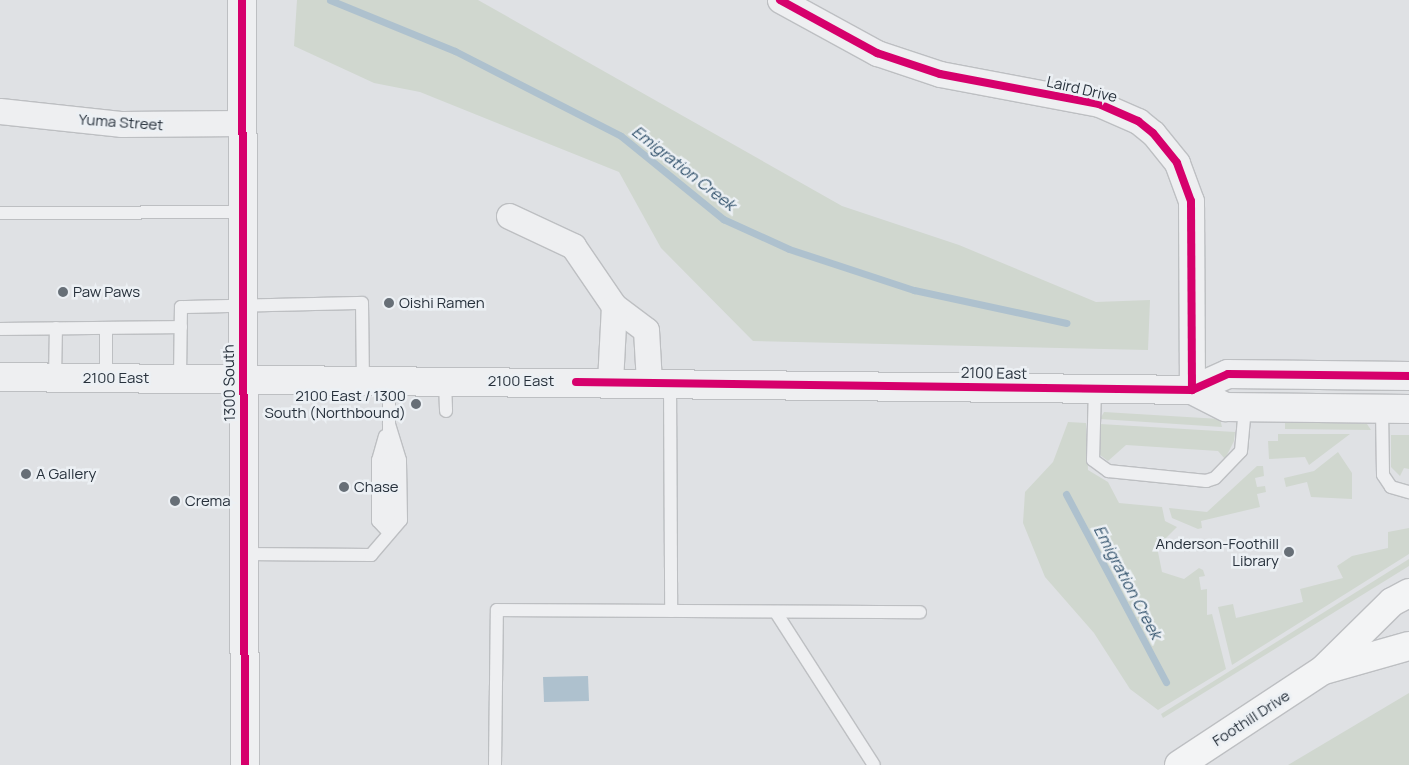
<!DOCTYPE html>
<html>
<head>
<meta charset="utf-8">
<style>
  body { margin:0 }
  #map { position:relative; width:1409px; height:765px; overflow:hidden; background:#dfe1e4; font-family:Manrope,sans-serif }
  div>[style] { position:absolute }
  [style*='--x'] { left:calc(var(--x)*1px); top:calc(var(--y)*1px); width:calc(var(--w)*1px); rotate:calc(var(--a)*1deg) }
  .green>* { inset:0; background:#d0d7cf }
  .water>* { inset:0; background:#aec1ce }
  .stream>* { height:7px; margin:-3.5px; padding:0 3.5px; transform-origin:3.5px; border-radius:3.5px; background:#aec1ce }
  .roads { filter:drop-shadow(1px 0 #bdbfc2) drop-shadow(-1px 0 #bdbfc2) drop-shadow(0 1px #bdbfc2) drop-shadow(0 -1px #bdbfc2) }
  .service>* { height:12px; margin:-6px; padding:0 6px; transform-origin:6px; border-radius:6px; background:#eeeff1 }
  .minor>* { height:25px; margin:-12.5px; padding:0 12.5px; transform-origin:12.5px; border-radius:12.5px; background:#eeeff1 }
  .tertiary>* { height:28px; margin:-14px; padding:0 14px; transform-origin:14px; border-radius:14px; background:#eeeff1 }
  .primary>* { height:28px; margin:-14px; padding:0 14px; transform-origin:14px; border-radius:14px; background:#f3f4f5 }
  .cycleway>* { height:8px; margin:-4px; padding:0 4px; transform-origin:4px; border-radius:4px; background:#d6006c }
  .dots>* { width:14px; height:14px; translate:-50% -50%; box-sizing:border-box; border:2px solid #ecf0f4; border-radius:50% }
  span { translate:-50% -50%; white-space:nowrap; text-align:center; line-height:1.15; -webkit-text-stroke:5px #ecf0f4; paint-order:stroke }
  .street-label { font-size:15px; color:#27313c }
  .poi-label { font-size:15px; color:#27313c }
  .left { translate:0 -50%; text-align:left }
  .right { translate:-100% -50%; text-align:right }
  .water-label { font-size:16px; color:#33536d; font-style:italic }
</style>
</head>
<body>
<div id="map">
  <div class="green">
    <div style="clip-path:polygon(297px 0,478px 0,842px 206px,959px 245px,1096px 302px,1150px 300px,1148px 350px,753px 341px,661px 248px,619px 172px,420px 92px,374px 83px,294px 46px)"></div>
    <div style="clip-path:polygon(1104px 412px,1220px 419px,1222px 427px,1100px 419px)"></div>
    <div style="clip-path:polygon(1068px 422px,1086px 423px,1088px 470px,1108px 482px,1119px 503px,1162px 507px,1165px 521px,1177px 527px,1157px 547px,1162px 572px,1184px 579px,1199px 568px,1203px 570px,1205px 576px,1199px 577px,1201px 590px,1207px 589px,1207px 615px,1212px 614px,1226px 669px,1158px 710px,1130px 689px,1094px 633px,1045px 577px,1023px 523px,1025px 492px,1053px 462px)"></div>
    <div style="clip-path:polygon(1285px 422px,1367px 424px,1371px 430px,1285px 429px)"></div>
    <div style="clip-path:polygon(1100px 424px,1235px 432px,1234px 441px,1225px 459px,1218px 451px,1126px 445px,1108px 461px,1100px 455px)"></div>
    <div style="clip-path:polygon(1278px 434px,1350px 434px,1309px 465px,1305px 457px,1269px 459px,1268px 441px,1278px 441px)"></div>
    <div style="clip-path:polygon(1391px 435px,1409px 435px,1409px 469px,1404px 468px,1400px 476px,1391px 467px)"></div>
    <div style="clip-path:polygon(1338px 452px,1352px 473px,1352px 499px,1311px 497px,1307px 482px,1286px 487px,1284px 478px,1314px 471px)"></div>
    <div style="clip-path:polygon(1257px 466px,1263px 466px,1264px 476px,1255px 478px,1257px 487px,1265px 486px,1266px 492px,1257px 494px,1260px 507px,1201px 521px,1202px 528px,1198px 529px,1172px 518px,1169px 508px,1207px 512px)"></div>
    <div style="clip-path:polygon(1409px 528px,1409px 554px,1232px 665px,1218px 607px,1233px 604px,1236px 618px,1303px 602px,1300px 589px,1343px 578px,1337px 566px,1352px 556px,1388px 548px,1388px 532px)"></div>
    <div style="clip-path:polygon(1409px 559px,1409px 566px,1163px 718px,1161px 714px)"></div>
    <div style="clip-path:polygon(1409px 693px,1409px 765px,1288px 765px)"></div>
  </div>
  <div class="water">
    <div style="clip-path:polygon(588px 676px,589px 701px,544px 702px,543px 677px)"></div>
  </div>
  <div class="stream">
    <div style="--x:330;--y:0;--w:135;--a:22.2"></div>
    <div style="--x:455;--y:51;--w:186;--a:27.1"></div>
    <div style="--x:621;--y:136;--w:132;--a:39.1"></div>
    <div style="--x:723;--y:219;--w:72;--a:24.4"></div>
    <div style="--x:789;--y:249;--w:132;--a:18.2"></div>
    <div style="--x:914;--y:290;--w:156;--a:12.2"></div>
    <div style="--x:1066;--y:494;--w:213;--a:62"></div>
  </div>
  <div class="roads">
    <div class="service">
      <div style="--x:0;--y:213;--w:242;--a:-0.2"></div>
      <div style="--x:0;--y:329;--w:181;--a:-0.6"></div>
      <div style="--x:180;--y:377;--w:70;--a:-89.2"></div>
      <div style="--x:181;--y:307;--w:181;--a:-1.3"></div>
      <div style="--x:362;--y:303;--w:78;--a:89.3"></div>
      <div style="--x:55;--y:378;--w:50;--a:-88.9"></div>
      <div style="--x:106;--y:378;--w:50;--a:-90"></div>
      <div style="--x:389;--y:381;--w:152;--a:90"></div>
      <div style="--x:445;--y:381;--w:30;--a:88"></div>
      <div style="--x:670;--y:382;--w:229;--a:89.7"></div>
      <div style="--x:1095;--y:388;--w:72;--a:91.6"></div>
      <div style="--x:1093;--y:460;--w:19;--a:36"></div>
      <div style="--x:1108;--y:471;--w:99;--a:5.8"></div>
      <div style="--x:1206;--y:481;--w:9;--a:-18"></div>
      <div style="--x:1215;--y:478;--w:37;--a:-46"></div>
      <div style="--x:1241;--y:451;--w:43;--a:-84.7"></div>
      <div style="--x:1382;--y:410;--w:65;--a:89.1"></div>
      <div style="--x:1383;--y:475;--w:14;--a:56"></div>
      <div style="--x:1391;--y:487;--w:19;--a:16"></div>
      <div style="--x:385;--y:436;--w:25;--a:106"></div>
      <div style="--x:378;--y:460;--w:61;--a:90"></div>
      <div style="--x:378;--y:521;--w:16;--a:47"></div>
      <div style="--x:244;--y:554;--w:127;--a:0.5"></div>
      <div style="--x:371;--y:555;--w:46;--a:-49.4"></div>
      <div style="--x:401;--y:520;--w:60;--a:-91"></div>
      <div style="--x:400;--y:460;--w:38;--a:-107"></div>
      <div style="--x:777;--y:614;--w:179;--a:57.3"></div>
      <div style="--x:495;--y:765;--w:155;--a:-89.3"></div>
      <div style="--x:497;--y:610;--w:423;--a:0.3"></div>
    </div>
    <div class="minor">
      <div style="--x:780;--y:0;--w:111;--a:28.7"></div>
      <div style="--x:877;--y:53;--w:66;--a:18.4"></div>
      <div style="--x:940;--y:74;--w:162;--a:10.7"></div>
      <div style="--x:1099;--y:104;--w:43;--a:23.6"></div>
      <div style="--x:1138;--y:121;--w:19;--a:39"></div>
      <div style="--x:1153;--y:133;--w:38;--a:51"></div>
      <div style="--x:1177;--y:163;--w:40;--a:69.8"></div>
      <div style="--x:1191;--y:201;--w:189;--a:89.7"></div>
      <div style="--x:0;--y:111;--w:123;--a:6.1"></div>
      <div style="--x:122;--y:124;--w:120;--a:-0.5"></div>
      <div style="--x:509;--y:216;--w:71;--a:25.1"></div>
      <div style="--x:573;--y:246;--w:73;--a:55.7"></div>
      <div style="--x:614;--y:306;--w:40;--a:37"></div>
      <div style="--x:646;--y:330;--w:52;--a:86.7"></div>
      <div style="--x:610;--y:382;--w:76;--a:-87"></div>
    </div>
    <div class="tertiary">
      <div style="--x:242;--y:0;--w:765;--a:89.78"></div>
      <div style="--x:0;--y:377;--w:1192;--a:0.62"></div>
      <div style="--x:1192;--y:390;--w:39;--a:-24"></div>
      <div style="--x:1228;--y:374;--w:181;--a:0.6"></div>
      <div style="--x:1192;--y:390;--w:38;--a:27"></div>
      <div style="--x:1226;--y:407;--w:183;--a:0.6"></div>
    </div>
    <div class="primary">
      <div style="--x:1324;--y:670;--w:88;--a:-15.8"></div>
      <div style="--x:1179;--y:765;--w:173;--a:-33.4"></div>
      <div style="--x:1323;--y:670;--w:97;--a:-44.6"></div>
      <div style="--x:1392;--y:602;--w:19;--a:-28"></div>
    </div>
  </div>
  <div class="cycleway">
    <div style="--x:242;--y:0;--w:765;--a:89.78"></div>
    <div style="--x:780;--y:0;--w:111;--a:28.7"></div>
    <div style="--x:877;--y:53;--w:66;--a:18.4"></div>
    <div style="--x:940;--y:74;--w:162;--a:10.7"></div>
    <div style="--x:1099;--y:104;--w:43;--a:23.6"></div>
    <div style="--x:1138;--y:121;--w:19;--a:39"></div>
    <div style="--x:1153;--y:133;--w:38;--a:51"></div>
    <div style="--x:1177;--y:163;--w:40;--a:69.8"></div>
    <div style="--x:1191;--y:201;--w:189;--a:89.7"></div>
    <div style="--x:576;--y:382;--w:616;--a:0.74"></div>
    <div style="--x:1192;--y:390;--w:39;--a:-24"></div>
    <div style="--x:1228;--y:374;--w:181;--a:0.6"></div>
  </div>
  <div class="dots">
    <div style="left:63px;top:292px;background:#676f77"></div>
    <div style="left:389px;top:303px;background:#676f77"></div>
    <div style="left:416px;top:404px;background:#676f77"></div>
    <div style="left:26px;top:474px;background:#676f77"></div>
    <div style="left:344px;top:487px;background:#676f77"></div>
    <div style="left:175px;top:501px;background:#676f77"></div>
    <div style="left:1289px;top:552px;background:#676f77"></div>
  </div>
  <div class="street-label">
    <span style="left:1082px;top:89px;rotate:13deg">Laird Drive</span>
    <span style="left:121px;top:122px;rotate:4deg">Yuma Street</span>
    <span style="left:994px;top:373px;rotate:1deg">2100 East</span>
    <span style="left:116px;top:378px">2100 East</span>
    <span style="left:521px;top:381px">2100 East</span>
    <span style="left:229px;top:383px;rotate:-91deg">1300 South</span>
    <span style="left:1251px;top:718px;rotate:-33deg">Foothill Drive</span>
  </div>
  <div class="poi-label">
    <span class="left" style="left:73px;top:292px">Paw Paws</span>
    <span class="left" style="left:399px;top:303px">Oishi Ramen</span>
    <span class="right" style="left:406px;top:404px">2100 East / 1300<br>South (Northbound)</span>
    <span class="left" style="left:36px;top:474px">A Gallery</span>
    <span class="left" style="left:354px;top:487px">Chase</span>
    <span class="left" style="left:185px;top:501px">Crema</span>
    <span class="right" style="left:1279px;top:552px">Anderson-Foothill<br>Library</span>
  </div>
  <div class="water-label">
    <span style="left:684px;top:168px;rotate:38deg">Emigration Creek</span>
    <span style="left:1128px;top:582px;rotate:62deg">Emigration Creek</span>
  </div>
</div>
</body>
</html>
